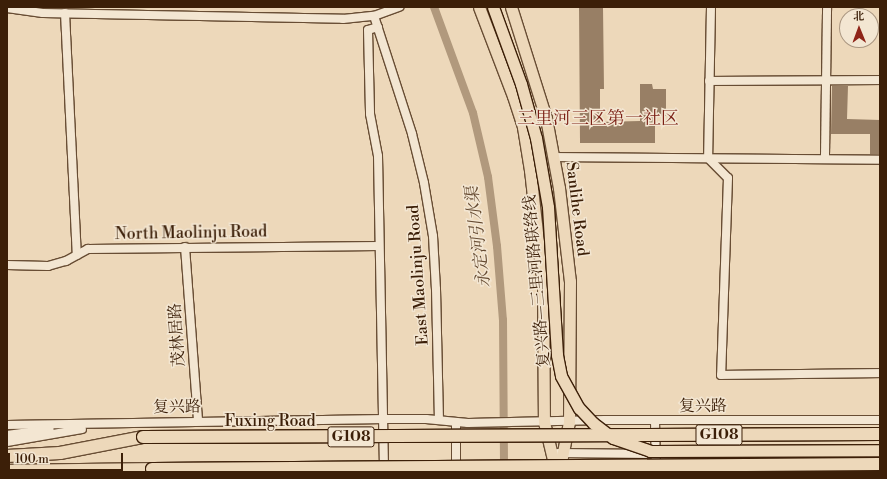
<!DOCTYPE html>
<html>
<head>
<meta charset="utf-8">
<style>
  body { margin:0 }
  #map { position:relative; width:887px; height:479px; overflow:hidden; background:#edd8ba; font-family:"Libre Bodoni","Noto Serif SC",serif }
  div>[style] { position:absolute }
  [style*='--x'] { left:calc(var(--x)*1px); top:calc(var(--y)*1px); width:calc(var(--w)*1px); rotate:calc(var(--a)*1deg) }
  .canal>* { height:8px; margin:-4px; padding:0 4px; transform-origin:4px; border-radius:4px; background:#b1997d }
  .building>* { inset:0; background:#987f65 }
  .roads { filter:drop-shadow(1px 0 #684d34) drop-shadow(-1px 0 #684d34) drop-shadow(0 1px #684d34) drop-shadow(0 -1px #684d34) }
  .minor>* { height:8px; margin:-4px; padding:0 4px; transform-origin:4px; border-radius:4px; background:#f3e6d2 }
  .major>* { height:11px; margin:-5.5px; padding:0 5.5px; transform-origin:5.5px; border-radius:5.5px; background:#edd8ba }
  .highway>* { height:12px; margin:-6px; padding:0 6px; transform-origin:6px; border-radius:6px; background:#edd8ba }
  .bridges { filter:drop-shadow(1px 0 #3c1f08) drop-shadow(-1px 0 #3c1f08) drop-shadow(0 1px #3c1f08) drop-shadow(0 -1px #3c1f08) }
  .major-bridge>* { height:11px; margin:-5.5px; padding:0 5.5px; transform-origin:5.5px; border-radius:5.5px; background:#edd8ba }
  .highway-bridge>* { height:12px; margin:-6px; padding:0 6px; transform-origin:6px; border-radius:6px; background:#edd8ba }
  span { translate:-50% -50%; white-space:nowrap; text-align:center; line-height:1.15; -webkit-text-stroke:3px #f3e6d2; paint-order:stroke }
  .shield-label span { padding:1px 3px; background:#f3e6d2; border:1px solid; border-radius:3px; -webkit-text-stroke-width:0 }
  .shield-label { font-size:15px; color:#3c1f08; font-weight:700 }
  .street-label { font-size:16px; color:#3c1f08 }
  .water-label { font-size:17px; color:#654a31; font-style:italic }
  .quarter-label { font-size:18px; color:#7a1f14 }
  .frame { position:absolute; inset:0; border:8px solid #3c1f08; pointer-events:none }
  .north { position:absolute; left:839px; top:8px; width:40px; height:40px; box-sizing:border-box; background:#f3e6d2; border:1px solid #aa9681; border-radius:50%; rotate:359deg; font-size:11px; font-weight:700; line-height:16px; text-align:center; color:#3c1f08 }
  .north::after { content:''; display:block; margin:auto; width:14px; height:18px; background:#8f2418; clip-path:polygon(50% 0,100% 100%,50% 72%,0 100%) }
  .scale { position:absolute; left:8px; top:453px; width:115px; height:18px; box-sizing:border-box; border:2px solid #3c1f08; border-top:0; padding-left:5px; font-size:12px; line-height:14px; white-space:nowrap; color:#3c1f08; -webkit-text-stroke:3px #f3e6d2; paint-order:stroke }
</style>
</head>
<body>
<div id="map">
  <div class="canal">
    <div style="--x:434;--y:7;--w:113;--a:69.8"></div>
    <div style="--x:473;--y:113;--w:66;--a:76.8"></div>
    <div style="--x:488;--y:177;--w:70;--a:82.6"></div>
    <div style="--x:497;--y:246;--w:74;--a:85.4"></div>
    <div style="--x:503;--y:320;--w:151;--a:89.6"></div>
  </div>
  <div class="building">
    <div style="clip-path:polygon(579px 7px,603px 7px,604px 89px,600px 89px,600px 122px,640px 121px,640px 84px,652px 84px,653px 89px,666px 89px,666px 116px,655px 116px,655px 143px,580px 143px)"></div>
    <div style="clip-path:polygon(832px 86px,848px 86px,847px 119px,880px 120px,880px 154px,870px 154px,870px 134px,831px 134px)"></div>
  </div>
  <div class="roads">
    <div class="minor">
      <div style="--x:711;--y:7;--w:151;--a:91.1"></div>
      <div style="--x:708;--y:158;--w:28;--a:45"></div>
      <div style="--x:728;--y:178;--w:197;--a:92"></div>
      <div style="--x:721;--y:375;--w:159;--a:-0.7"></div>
      <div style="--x:7;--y:8;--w:36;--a:8"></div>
      <div style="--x:43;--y:13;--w:300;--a:1.1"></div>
      <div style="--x:343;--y:19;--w:31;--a:-6"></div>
      <div style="--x:374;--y:16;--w:27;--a:-20"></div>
      <div style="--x:65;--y:13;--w:242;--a:87.2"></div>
      <div style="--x:374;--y:16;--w:124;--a:72.1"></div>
      <div style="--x:412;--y:134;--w:50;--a:76.2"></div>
      <div style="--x:424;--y:183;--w:54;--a:80.4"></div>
      <div style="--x:433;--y:236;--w:53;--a:86.8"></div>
      <div style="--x:436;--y:289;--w:131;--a:88.7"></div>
      <div style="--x:378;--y:27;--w:10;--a:163"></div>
      <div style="--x:368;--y:30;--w:84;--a:88.6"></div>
      <div style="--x:370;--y:114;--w:43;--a:79.2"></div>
      <div style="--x:378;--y:156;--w:315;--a:88.9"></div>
      <div style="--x:709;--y:81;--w:171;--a:-0.3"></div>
      <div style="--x:825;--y:156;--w:149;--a:-89.2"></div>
      <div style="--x:555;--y:157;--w:325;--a:0.5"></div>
      <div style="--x:185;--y:247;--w:174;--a:85.7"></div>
      <div style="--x:7;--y:265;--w:41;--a:1.4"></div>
      <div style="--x:48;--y:266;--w:19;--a:-16"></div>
      <div style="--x:66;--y:261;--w:25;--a:-29"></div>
      <div style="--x:88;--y:249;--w:291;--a:-0.6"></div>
      <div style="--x:655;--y:420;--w:52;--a:88.9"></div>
      <div style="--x:7;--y:425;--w:378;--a:-0.9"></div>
      <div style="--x:385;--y:419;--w:41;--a:0"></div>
      <div style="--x:426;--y:419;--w:42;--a:5.4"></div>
      <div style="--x:468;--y:423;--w:137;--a:-1.3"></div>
      <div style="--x:605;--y:420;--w:275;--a:0"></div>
      <div style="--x:7;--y:435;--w:43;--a:-7.9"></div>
      <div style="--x:7;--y:442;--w:76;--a:-9.8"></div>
      <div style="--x:558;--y:453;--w:95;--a:0.6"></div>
      <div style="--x:456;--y:471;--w:49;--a:-90"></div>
    </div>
    <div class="major">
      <div style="--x:479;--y:7;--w:95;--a:69.1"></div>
      <div style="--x:513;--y:96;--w:33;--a:72"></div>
      <div style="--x:523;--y:127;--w:44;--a:80.8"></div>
      <div style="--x:530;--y:170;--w:116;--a:83.6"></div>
      <div style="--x:543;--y:285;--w:137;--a:89.6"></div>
      <div style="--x:544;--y:422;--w:51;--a:76.5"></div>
      <div style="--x:511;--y:7;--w:116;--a:72.5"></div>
      <div style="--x:546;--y:118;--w:71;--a:79.5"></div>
      <div style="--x:559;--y:188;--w:94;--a:83.3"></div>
      <div style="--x:570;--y:281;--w:141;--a:90.4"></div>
      <div style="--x:569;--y:422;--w:51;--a:101.3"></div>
    </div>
    <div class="highway">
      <div style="--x:7;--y:456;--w:53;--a:-3.2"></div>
      <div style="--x:60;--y:453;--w:85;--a:-10.9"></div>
      <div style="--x:7;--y:471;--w:145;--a:-0.8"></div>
    </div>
  </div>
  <div class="bridges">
    <div class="major-bridge">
      <div style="--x:493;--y:7;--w:82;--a:70"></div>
      <div style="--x:521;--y:84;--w:56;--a:74.5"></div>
      <div style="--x:536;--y:138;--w:70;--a:80.1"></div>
      <div style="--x:548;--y:207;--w:148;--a:86.5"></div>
      <div style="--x:557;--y:355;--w:21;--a:79"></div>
      <div style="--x:561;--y:376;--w:37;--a:61"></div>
      <div style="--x:579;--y:408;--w:21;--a:47"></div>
      <div style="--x:593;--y:423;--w:25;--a:37"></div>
      <div style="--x:613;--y:438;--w:39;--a:19"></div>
      <div style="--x:650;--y:451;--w:230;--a:-0.2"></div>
    </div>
    <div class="highway-bridge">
      <div style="--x:143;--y:437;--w:737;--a:-0.23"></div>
      <div style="--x:152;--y:469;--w:728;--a:-0.39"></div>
    </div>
  </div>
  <div class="shield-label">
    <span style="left:719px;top:435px">G108</span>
    <span style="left:351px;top:437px">G108</span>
  </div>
  <div class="street-label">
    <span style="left:577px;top:209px;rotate:83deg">Sanlihe Road</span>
    <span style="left:191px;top:233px;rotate:-1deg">North Maolinju Road</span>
    <span style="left:418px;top:275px;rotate:-94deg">East Maolinju Road</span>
    <span style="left:537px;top:281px;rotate:-95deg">复兴路—三里河路联络线</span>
    <span style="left:177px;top:335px;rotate:-94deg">茂林居路</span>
    <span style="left:703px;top:406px">复兴路</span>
    <span style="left:177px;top:407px;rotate:-1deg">复兴路</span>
    <span style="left:270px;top:421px">Fuxing Road</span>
  </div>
  <div class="water-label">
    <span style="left:479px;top:237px;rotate:-97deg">永定河引水渠</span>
  </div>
  <div class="quarter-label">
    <span style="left:598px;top:119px">三里河三区第一社区</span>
  </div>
  <div class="frame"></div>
  <div class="north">北</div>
  <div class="scale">100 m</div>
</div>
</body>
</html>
